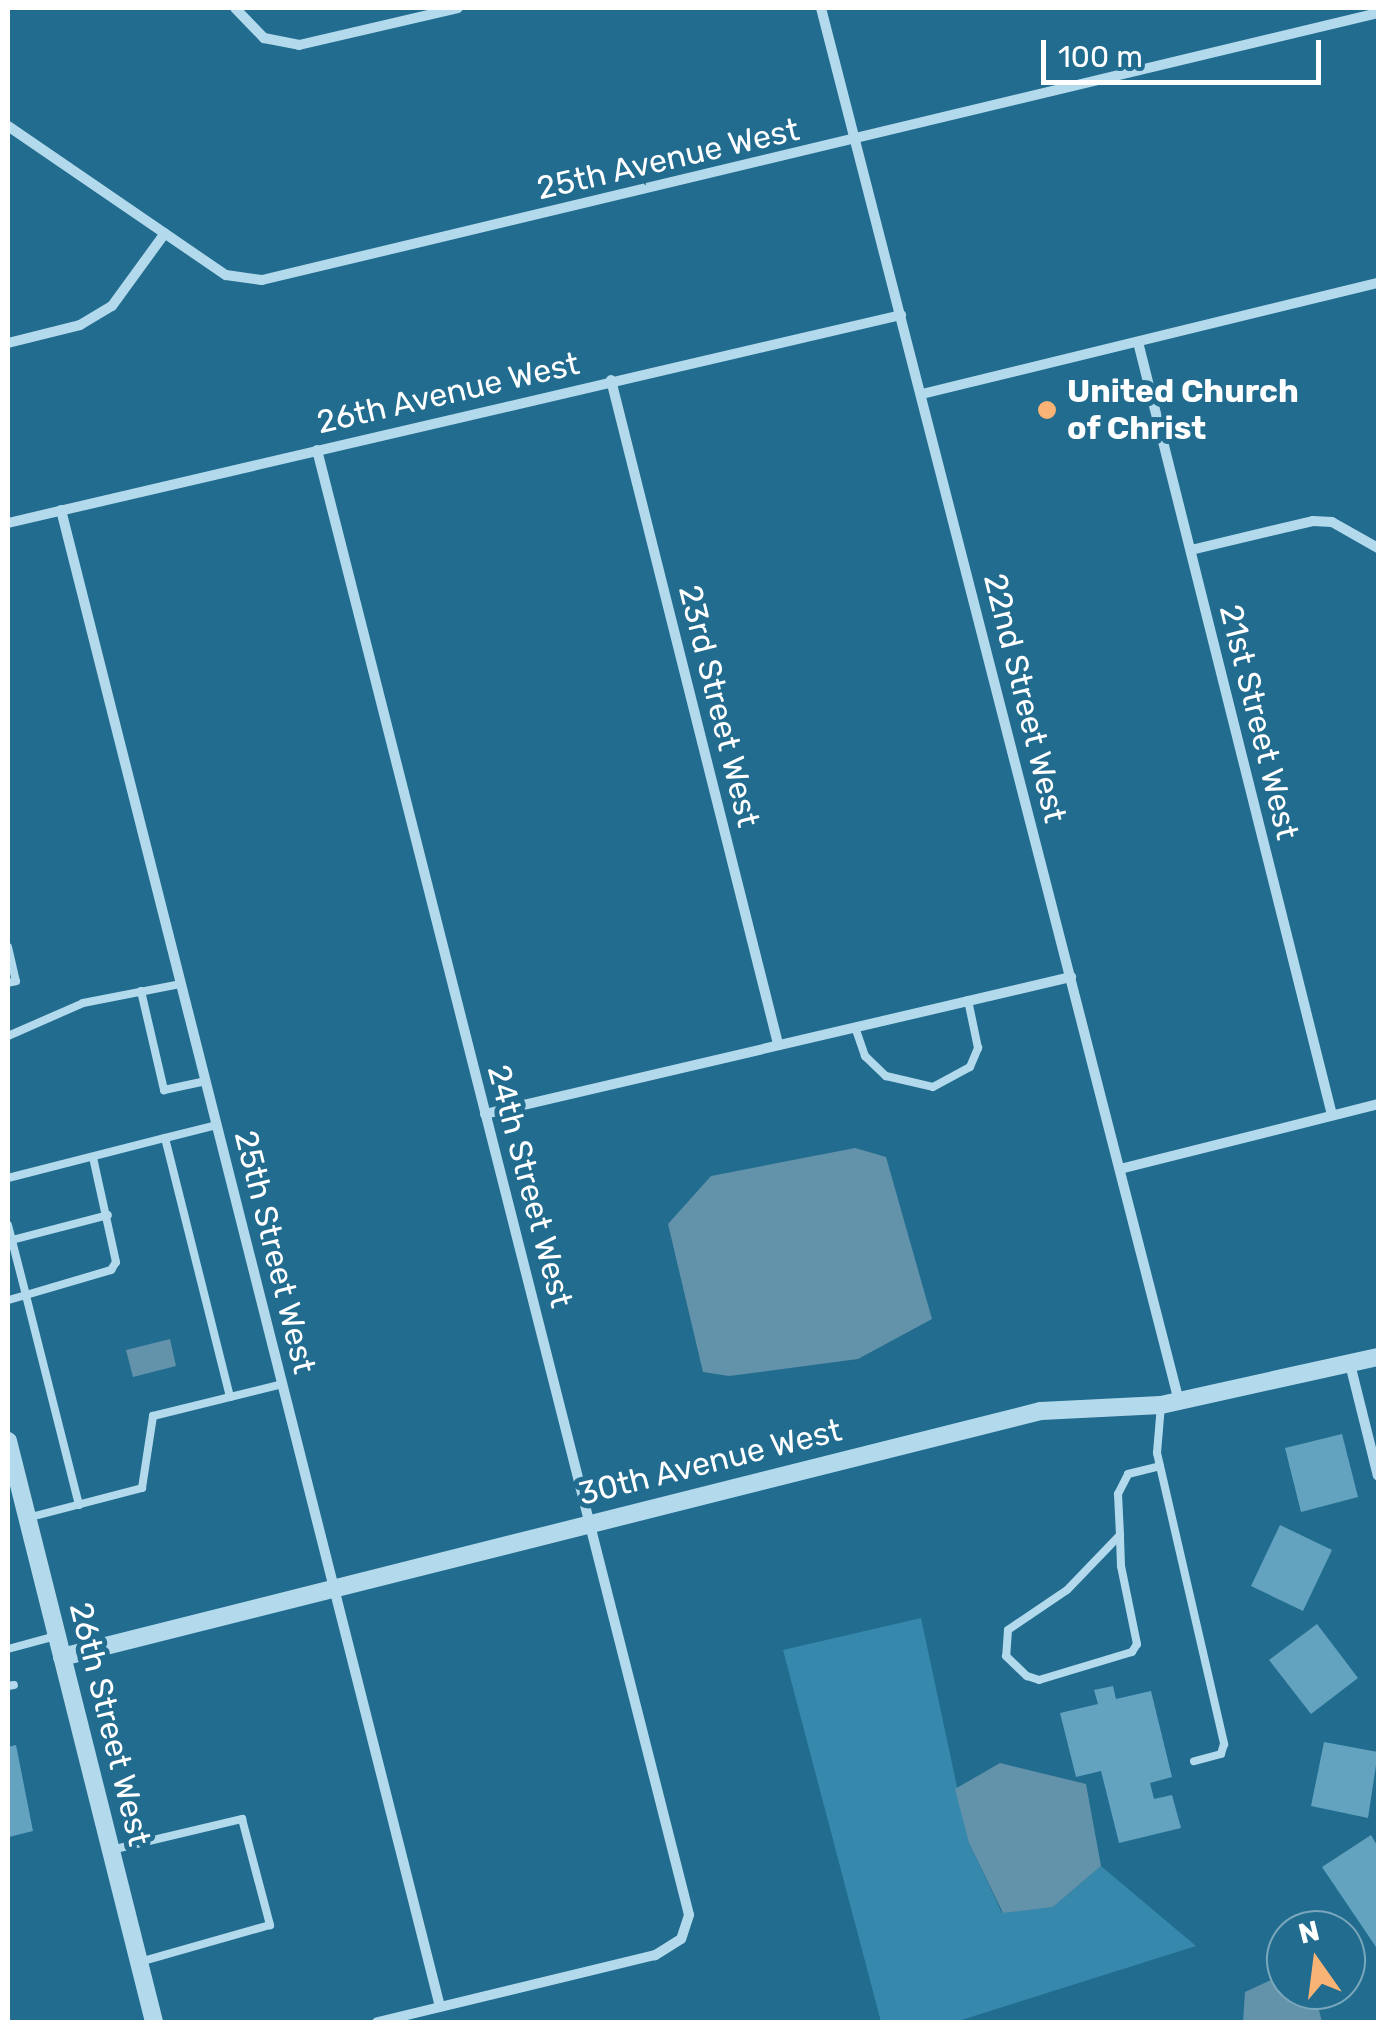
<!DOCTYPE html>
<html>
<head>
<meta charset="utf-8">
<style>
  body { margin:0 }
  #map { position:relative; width:1386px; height:2030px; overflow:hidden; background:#226c8f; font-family:Rubik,sans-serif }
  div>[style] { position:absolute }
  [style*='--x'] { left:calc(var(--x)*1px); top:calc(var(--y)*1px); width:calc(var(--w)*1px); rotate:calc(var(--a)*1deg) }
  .green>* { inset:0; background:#3688ad }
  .water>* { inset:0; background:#6393aa }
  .building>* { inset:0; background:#63a3c0 }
  .service>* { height:8px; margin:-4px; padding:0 4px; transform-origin:4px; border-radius:4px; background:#b3daec }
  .minor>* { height:10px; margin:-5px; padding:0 5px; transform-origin:5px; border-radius:5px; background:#b3daec }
  .tertiary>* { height:18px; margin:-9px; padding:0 9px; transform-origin:9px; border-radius:9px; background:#b3daec }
  .dots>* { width:28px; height:28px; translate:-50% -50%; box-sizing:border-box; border:5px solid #226c8f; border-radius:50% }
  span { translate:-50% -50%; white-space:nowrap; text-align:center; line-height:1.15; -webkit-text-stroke:10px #226c8f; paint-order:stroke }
  .street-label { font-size:32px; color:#fff }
  .poi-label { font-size:32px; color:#fff; font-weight:700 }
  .left { translate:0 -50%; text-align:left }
  .frame { position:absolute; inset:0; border:10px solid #fff; pointer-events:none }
  .north { position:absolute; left:1266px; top:1910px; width:100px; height:100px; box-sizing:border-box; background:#226c8f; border:2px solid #7aa7bc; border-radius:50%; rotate:346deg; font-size:28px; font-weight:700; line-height:40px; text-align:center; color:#fff }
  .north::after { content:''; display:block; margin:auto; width:35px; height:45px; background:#f8b375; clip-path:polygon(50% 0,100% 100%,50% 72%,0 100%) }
  .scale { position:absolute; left:1041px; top:40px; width:280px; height:45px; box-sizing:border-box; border:5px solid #fff; border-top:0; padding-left:12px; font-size:30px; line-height:35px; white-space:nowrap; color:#fff; -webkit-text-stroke:8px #226c8f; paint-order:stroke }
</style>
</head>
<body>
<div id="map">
  <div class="green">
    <div style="clip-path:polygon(921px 1618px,969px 1843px,1002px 1913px,1053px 1907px,1101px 1866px,1196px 1946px,955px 2022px,881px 2022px,783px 1650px)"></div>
  </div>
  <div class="water">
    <div style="clip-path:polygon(855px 1148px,886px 1157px,932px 1319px,858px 1359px,729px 1376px,703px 1372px,668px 1224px,711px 1176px)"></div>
    <div style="clip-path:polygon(170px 1339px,176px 1366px,133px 1377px,126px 1350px)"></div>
    <div style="clip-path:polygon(1000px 1763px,1086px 1784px,1101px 1866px,1053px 1907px,1003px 1913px,969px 1843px,955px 1789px)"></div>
    <div style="clip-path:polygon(1286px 1973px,1286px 1990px,1314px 1990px,1322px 2022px,1243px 2022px,1245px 1992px)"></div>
  </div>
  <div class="building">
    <div style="clip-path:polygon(1342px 1434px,1358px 1497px,1301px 1512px,1285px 1448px)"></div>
    <div style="clip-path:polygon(1280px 1525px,1332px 1550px,1303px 1611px,1251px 1586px)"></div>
    <div style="clip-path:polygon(1317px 1624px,1358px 1678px,1311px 1714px,1269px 1660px)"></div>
    <div style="clip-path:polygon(1113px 1686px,1116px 1699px,1151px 1691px,1172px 1777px,1150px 1783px,1154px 1799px,1172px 1795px,1181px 1828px,1119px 1843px,1101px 1771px,1076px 1777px,1060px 1713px,1098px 1704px,1094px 1690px)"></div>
    <div style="clip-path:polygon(1324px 1742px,1378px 1752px,1368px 1818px,1311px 1806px)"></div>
    <div style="clip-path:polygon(16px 1745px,33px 1831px,9px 1837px,8px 1747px)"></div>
    <div style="clip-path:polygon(1371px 1835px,1378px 1847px,1376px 1947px,1322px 1867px)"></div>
  </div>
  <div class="service">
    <div style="--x:8;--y:947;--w:35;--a:77"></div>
    <div style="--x:16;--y:981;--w:8;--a:166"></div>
    <div style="--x:141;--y:991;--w:102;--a:76.9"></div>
    <div style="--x:164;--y:1090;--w:43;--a:-12.1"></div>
    <div style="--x:855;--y:1027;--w:31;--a:71"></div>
    <div style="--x:865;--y:1056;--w:29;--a:44"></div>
    <div style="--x:886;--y:1076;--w:48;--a:13.2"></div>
    <div style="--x:933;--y:1087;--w:42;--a:-28.4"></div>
    <div style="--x:970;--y:1067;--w:21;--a:-67"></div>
    <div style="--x:978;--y:1048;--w:49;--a:-101.8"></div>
    <div style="--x:8;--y:1036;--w:82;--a:-23.7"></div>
    <div style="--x:83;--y:1003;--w:100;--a:-11"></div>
    <div style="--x:165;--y:1138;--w:54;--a:-14"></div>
    <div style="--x:8;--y:1178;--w:162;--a:-14.3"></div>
    <div style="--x:165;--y:1138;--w:267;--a:75.9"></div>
    <div style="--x:8;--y:1225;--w:72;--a:75.6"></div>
    <div style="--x:26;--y:1295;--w:19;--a:164"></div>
    <div style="--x:12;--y:1240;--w:99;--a:-14.6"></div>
    <div style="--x:1161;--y:1405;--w:48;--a:94.8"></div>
    <div style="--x:1157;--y:1453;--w:299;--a:77"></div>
    <div style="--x:1224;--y:1744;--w:10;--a:107"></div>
    <div style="--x:1221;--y:1754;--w:28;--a:165"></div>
    <div style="--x:79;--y:1505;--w:217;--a:-104.2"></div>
    <div style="--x:26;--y:1295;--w:89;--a:-16.4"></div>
    <div style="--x:111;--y:1270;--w:9;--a:-58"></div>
    <div style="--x:116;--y:1262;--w:107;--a:-102.4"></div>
    <div style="--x:27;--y:1518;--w:119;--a:-14.6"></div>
    <div style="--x:142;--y:1488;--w:73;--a:-81.3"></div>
    <div style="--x:153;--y:1416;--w:133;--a:-13.9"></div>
    <div style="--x:1120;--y:1535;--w:76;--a:133.9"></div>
    <div style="--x:1067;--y:1590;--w:71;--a:145.9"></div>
    <div style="--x:1008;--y:1630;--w:26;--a:94"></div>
    <div style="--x:1006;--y:1656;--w:29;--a:44"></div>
    <div style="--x:1027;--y:1676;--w:13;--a:18"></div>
    <div style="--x:1039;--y:1680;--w:97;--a:-16.8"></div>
    <div style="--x:1132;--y:1652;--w:9;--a:-58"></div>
    <div style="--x:1137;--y:1644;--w:80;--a:-101.6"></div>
    <div style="--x:1121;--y:1566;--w:31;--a:-92"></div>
    <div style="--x:1120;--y:1535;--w:41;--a:-92.8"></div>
    <div style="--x:1118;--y:1494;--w:22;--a:-63"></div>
    <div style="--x:1128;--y:1474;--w:33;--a:-14"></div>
    <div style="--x:8;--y:1649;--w:50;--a:-15.2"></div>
    <div style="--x:8;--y:1686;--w:6;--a:-9"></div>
    <div style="--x:111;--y:1850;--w:135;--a:-13.3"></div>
    <div style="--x:242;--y:1819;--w:110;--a:75.2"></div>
    <div style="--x:270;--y:1925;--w:136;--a:164.2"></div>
  </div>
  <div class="minor">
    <div style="--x:235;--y:8;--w:42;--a:46"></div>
    <div style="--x:264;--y:38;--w:36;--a:11"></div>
    <div style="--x:299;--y:45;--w:163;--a:-13.1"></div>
    <div style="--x:821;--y:8;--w:1438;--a:75.59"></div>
    <div style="--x:8;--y:126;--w:264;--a:34.4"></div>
    <div style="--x:226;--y:275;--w:36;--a:8"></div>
    <div style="--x:262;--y:280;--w:1147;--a:-13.45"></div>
    <div style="--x:1138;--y:342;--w:797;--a:75.91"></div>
    <div style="--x:8;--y:343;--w:74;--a:-14"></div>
    <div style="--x:80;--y:325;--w:37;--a:-31"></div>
    <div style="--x:112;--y:306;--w:90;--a:-54"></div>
    <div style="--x:611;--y:380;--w:685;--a:75.88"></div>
    <div style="--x:922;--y:394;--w:469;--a:-13.7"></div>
    <div style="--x:317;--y:450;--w:1511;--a:75.75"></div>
    <div style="--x:689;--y:1915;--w:25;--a:108"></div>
    <div style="--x:681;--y:1939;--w:31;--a:148"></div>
    <div style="--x:655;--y:1955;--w:286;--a:166.4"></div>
    <div style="--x:61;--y:510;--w:1544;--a:75.79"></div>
    <div style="--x:8;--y:523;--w:917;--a:-13.11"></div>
    <div style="--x:1191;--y:550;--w:125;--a:-13.4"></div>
    <div style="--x:1313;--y:521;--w:19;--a:3"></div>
    <div style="--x:1332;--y:522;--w:53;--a:29.5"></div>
    <div style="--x:485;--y:1114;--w:602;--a:-13.16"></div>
    <div style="--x:1120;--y:1169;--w:266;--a:-14.1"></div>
    <div style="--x:1350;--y:1364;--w:115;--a:76"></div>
  </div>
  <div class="tertiary">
    <div style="--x:8;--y:1441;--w:599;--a:75.89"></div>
    <div style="--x:62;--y:1657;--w:1009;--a:-14.11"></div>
    <div style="--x:1041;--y:1411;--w:120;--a:-2.9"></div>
    <div style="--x:1161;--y:1405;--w:222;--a:-12.5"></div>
  </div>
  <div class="dots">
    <div style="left:1047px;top:410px;background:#f8b375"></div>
  </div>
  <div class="street-label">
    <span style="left:668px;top:159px;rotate:-13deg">25th Avenue West</span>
    <span style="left:448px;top:393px;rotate:-13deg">26th Avenue West</span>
    <span style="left:1025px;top:698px;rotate:76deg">22nd Street West</span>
    <span style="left:719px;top:706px;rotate:76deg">23rd Street West</span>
    <span style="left:1259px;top:722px;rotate:76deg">21st Street West</span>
    <span style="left:530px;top:1186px;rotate:75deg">24th Street West</span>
    <span style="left:275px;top:1252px;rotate:76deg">25th Street West</span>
    <span style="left:710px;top:1462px;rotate:-14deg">30th Avenue West</span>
    <span style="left:110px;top:1724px;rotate:76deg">26th Street West</span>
  </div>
  <div class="poi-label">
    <span class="left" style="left:1067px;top:410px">United Church<br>of Christ</span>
  </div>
  <div class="frame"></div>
  <div class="north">N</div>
  <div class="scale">100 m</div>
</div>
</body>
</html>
